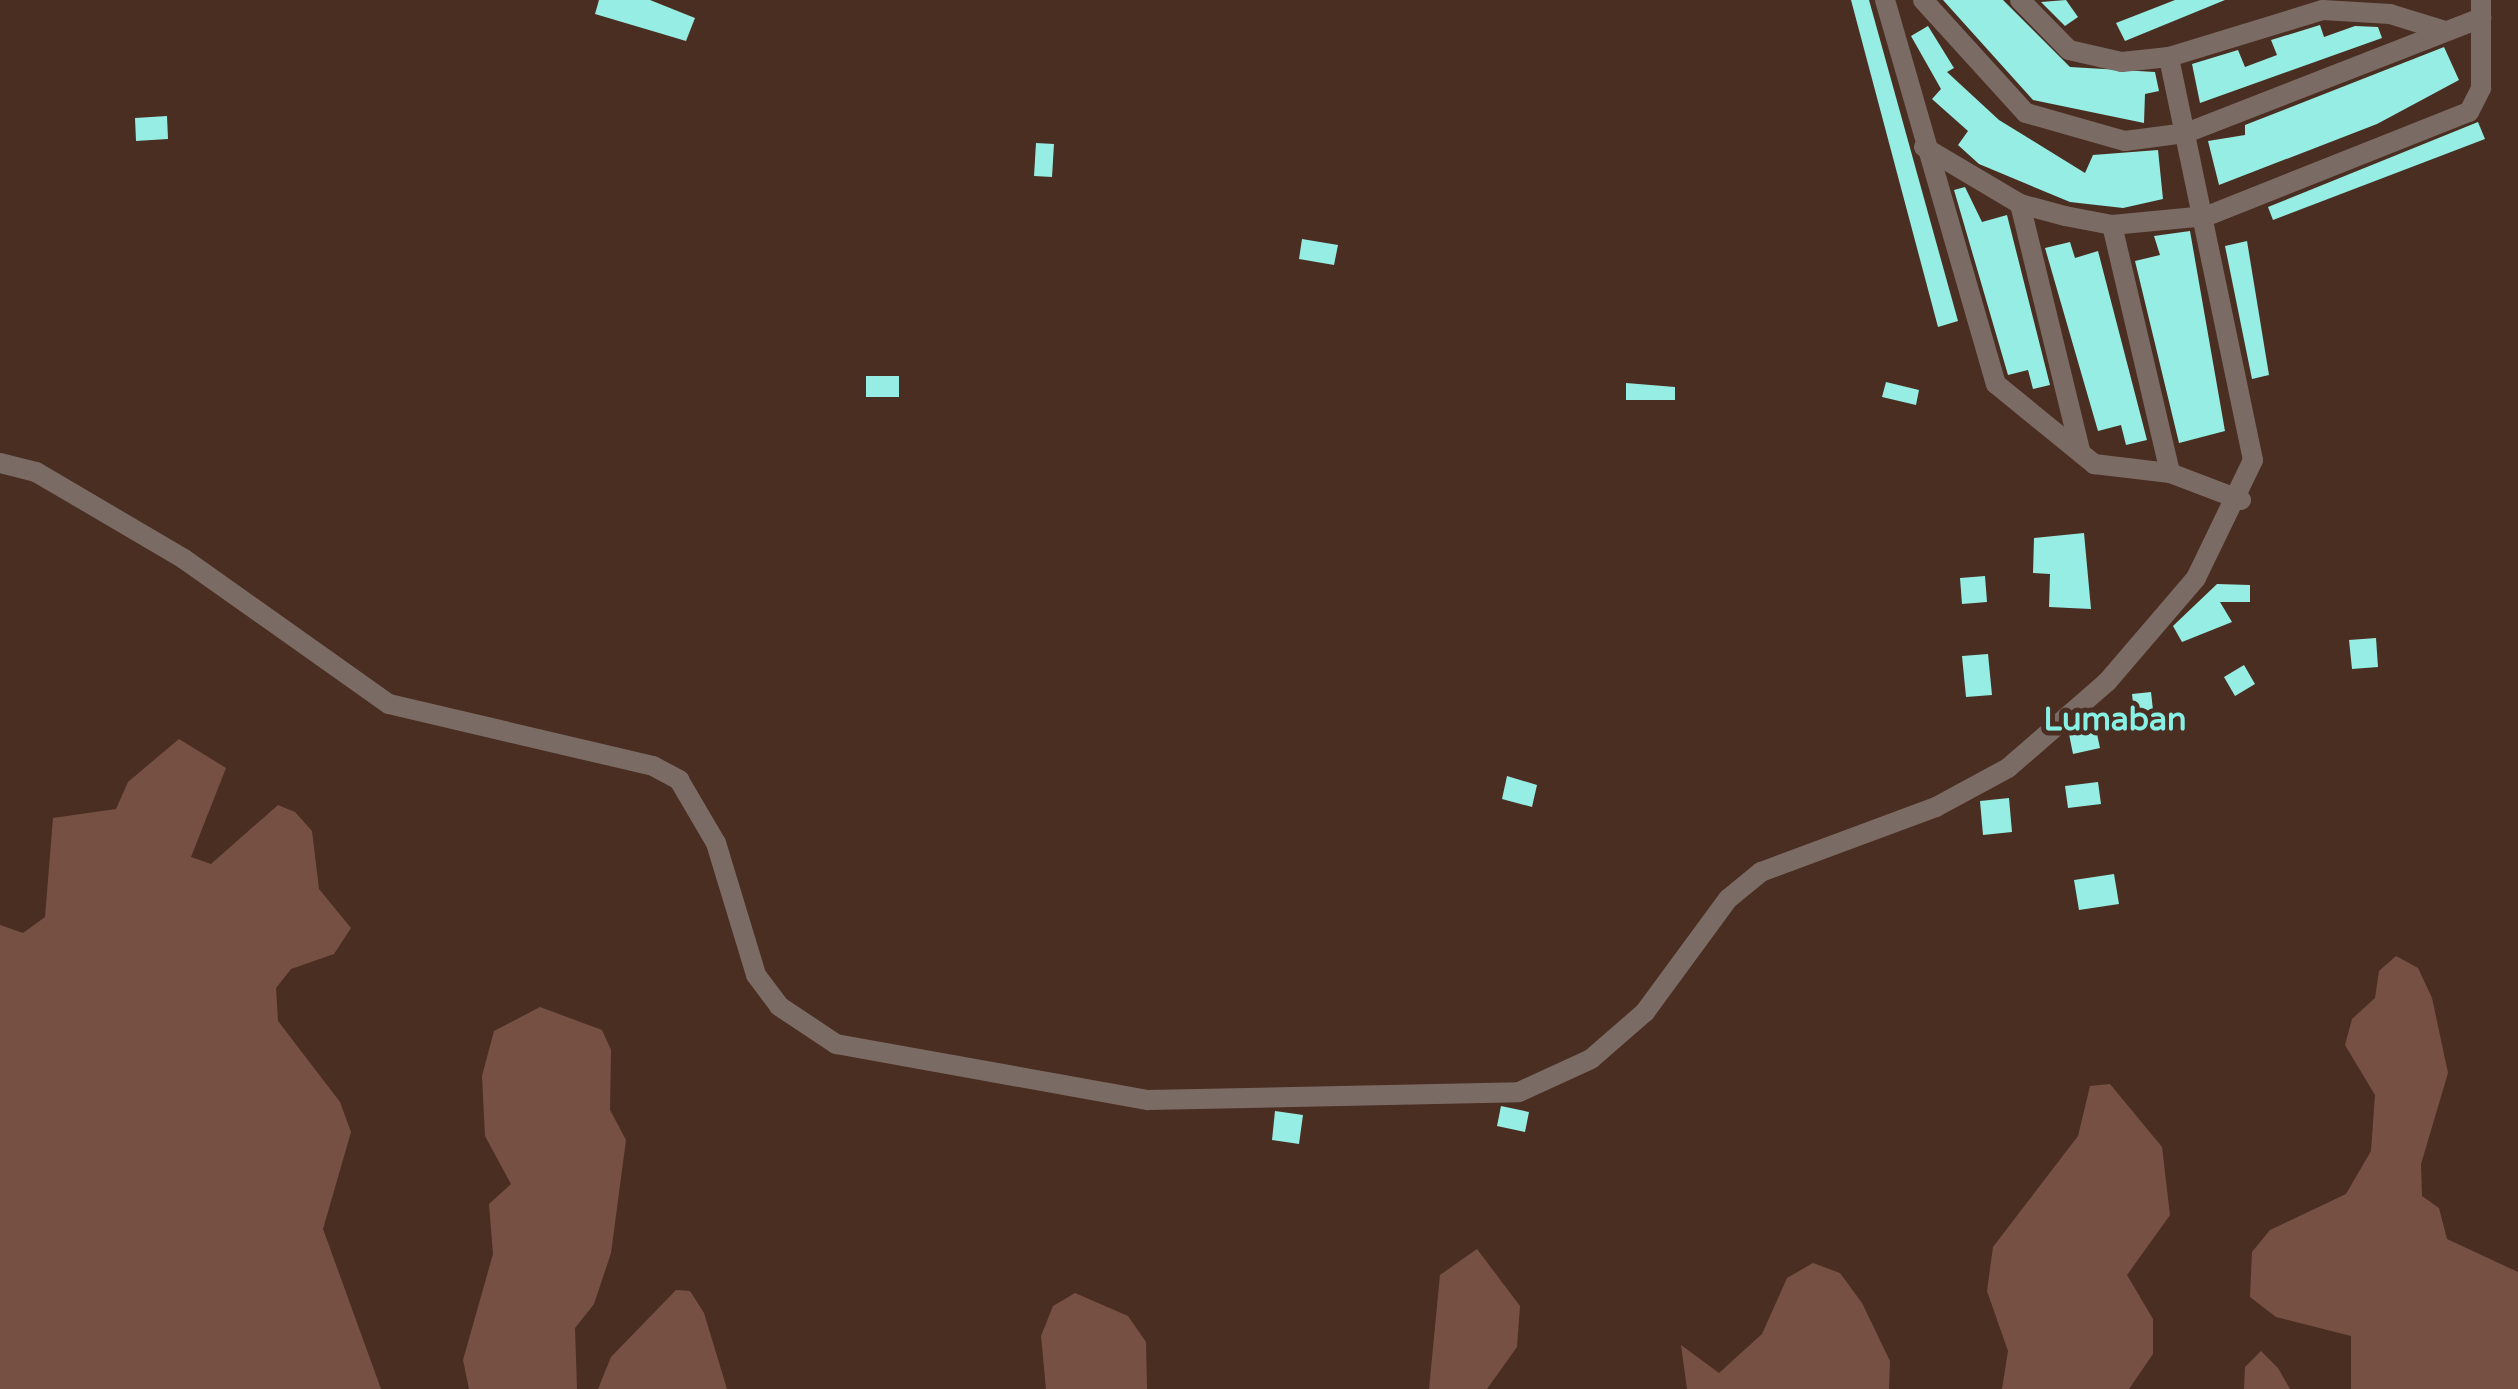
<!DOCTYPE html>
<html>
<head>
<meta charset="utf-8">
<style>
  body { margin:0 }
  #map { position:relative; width:2518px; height:1389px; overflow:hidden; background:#4b2e22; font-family:"Varela Round",sans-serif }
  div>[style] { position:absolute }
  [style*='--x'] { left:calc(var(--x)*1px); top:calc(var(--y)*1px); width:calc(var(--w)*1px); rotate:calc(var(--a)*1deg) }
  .green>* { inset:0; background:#765143 }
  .building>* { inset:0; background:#95ede3 }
  .street>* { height:20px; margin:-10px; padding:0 10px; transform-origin:10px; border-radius:10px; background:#7b6b65 }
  span { translate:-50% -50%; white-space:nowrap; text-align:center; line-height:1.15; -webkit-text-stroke:10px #4b2e22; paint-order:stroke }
  .neighbourhood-label { font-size:32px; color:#88f1e6; font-weight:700 }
</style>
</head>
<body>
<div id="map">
  <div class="green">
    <div style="clip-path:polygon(179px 739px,226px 768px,191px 857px,211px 864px,278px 805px,295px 812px,312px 831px,319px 889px,351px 928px,334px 954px,291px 969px,276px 988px,278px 1021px,340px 1102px,351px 1132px,323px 1229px,381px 1389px,0 1389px,0 925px,23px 933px,45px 917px,53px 818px,116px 809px,128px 782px)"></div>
    <div style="clip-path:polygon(2396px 956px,2418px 968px,2432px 998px,2448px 1073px,2421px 1164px,2422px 1196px,2439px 1208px,2447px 1239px,2518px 1272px,2518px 1389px,2351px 1389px,2351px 1336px,2276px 1317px,2250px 1297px,2252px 1252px,2270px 1230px,2346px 1194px,2371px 1151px,2375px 1095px,2345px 1045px,2352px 1019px,2375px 998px,2379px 971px)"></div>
    <div style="clip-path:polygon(540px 1007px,602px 1030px,611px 1050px,610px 1110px,626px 1140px,611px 1253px,594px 1304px,575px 1328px,577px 1389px,469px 1389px,463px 1360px,493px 1254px,489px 1204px,511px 1184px,485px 1136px,482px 1076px,494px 1031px)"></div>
    <div style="clip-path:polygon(2110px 1084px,2162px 1147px,2170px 1215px,2127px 1275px,2153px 1319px,2153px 1354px,2129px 1389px,2002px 1389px,2008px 1351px,1987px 1291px,1993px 1247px,2078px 1136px,2090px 1086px)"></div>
    <div style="clip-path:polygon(1477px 1249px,1520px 1306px,1517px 1347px,1487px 1389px,1429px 1389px,1440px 1275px)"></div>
    <div style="clip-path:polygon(1813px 1263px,1840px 1273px,1862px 1303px,1890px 1361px,1889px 1389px,1687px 1389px,1681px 1345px,1719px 1373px,1762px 1334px,1787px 1278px)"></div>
    <div style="clip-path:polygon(676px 1290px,690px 1291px,704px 1313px,727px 1389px,598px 1389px,611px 1357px)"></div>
    <div style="clip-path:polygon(1075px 1293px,1128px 1316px,1146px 1342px,1147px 1389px,1046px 1389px,1041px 1336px,1053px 1306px)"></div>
    <div style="clip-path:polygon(2261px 1351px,2278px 1368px,2290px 1389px,2244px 1389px,2245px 1367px)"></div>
  </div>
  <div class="building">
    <div style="clip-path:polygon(599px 0,650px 0,695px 18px,686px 41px,595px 14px)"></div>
    <div style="clip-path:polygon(1851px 0,1869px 0,1958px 321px,1938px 327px)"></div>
    <div style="clip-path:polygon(1943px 0,2003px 0,2070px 67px,2155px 72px,2159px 91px,2145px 94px,2144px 123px,2033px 100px)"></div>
    <div style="clip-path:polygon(2066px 0,2078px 17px,2065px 26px,2041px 2px)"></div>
    <div style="clip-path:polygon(2175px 0,2225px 0,2125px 41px,2116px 23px)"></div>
    <div style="clip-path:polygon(2320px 25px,2324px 37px,2355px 26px,2378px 27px,2382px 38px,2200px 103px,2192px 64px,2238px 50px,2245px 67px,2277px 55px,2271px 40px)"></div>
    <div style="clip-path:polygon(1928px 26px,1954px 68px,1947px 72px,1999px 120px,2085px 173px,2093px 155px,2158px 150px,2163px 199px,2123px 208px,2070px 202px,1979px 164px,1958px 145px,1968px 131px,1932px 99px,1941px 89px,1911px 36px)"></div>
    <div style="clip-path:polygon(2444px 47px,2459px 80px,2377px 124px,2219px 185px,2208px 141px,2245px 135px,2245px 125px)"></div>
    <div style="clip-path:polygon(167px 116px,168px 139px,136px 141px,135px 118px)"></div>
    <div style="clip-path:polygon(2478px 122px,2485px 139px,2273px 220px,2268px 207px)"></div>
    <div style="clip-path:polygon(1036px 143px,1054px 144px,1052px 177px,1034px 176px)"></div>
    <div style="clip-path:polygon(1965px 187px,1982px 222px,2007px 215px,2050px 385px,2033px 389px,2028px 370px,2008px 375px,1954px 190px)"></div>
    <div style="clip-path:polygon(2190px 231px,2225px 431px,2179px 443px,2135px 261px,2160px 255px,2154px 236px)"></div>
    <div style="clip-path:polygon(1302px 239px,1338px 245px,1334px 265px,1299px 259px)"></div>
    <div style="clip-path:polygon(2247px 241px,2269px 375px,2252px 379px,2225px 246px)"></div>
    <div style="clip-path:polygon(2070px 242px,2075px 258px,2098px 251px,2147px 440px,2126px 445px,2121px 425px,2098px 431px,2045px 248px)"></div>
    <div style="clip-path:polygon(866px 376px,899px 376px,899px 397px,866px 397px)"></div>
    <div style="clip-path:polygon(1886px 382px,1919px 390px,1916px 405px,1882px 397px)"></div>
    <div style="clip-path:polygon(1626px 383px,1675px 387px,1675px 400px,1626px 400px)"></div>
    <div style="clip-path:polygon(2084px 533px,2091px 609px,2049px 607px,2050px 574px,2033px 573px,2034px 538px)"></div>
    <div style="clip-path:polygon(1985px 576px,1987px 602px,1962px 604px,1960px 578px)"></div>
    <div style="clip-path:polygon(2217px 584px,2250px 585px,2250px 602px,2220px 602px,2232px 622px,2182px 642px,2173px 626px)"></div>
    <div style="clip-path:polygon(2376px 638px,2378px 667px,2352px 669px,2349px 640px)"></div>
    <div style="clip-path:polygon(1988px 654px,1992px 695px,1966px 697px,1962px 656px)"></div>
    <div style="clip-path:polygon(2244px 665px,2255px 684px,2235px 696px,2224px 677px)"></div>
    <div style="clip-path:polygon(2151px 692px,2154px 719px,2135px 721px,2132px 694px)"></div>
    <div style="clip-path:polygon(2096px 729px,2100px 748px,2073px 754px,2069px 734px)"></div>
    <div style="clip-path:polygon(1507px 776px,1537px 785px,1532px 807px,1502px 799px)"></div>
    <div style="clip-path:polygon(2098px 782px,2101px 804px,2068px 808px,2065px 786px)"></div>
    <div style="clip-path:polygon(2009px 798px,2012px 832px,1983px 835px,1980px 801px)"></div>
    <div style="clip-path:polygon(2114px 874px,2119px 904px,2079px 910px,2074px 880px)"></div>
    <div style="clip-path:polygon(1501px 1106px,1529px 1112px,1525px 1132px,1497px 1126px)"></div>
    <div style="clip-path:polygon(1275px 1111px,1303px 1115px,1299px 1144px,1272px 1140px)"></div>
  </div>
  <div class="street">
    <div style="--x:1885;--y:0;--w:400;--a:73.9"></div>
    <div style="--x:1996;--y:384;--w:127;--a:39.2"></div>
    <div style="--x:2094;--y:464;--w:77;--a:6.8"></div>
    <div style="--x:2170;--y:473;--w:76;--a:20.8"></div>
    <div style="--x:1923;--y:0;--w:153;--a:47.7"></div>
    <div style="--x:2026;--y:113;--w:103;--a:15.8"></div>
    <div style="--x:2125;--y:141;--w:62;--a:-7.5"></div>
    <div style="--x:2186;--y:133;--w:317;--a:-21.3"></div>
    <div style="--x:2020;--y:0;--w:70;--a:45.6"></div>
    <div style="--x:2069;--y:50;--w:54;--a:12.8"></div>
    <div style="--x:2122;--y:62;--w:47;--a:-6.1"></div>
    <div style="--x:2169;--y:57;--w:161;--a:-17"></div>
    <div style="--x:2323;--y:10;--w:67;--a:3.4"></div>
    <div style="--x:2390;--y:14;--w:58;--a:17.2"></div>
    <div style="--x:1924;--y:147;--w:112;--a:30.7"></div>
    <div style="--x:2020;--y:204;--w:47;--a:14.9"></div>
    <div style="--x:2065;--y:216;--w:48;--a:10.8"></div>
    <div style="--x:2112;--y:225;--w:95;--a:-5.4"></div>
    <div style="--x:2207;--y:216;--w:282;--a:-21.7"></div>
    <div style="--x:2469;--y:112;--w:27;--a:-63"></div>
    <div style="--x:2481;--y:88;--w:88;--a:-90"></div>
    <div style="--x:2020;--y:204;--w:253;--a:76.3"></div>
    <div style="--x:2112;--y:225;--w:255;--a:76.8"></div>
    <div style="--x:0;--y:463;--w:37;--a:14"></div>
    <div style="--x:36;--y:472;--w:172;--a:30.4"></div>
    <div style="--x:184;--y:559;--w:251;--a:35.3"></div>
    <div style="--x:389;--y:704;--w:271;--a:13.2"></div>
    <div style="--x:653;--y:766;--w:30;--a:28"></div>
    <div style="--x:679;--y:780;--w:73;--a:59.6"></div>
    <div style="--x:716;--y:843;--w:138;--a:73.1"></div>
    <div style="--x:756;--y:975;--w:39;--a:53"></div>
    <div style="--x:779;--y:1006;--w:69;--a:33.7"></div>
    <div style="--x:836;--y:1044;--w:317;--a:10.2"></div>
    <div style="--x:1148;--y:1100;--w:371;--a:-1.2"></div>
    <div style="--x:1519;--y:1092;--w:79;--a:-24.6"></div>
    <div style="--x:1591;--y:1059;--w:72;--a:-41"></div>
    <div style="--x:1645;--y:1012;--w:140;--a:-53.7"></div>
    <div style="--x:1728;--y:899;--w:43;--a:-39.3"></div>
    <div style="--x:1761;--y:872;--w:187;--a:-20.4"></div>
    <div style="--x:1936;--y:807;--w:82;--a:-28.4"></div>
    <div style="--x:2008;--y:768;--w:131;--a:-41"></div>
    <div style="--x:2107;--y:682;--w:137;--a:-49.4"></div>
    <div style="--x:2196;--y:578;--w:131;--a:-64.2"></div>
    <div style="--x:2253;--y:460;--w:412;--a:-101.8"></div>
  </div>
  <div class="neighbourhood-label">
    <span style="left:2115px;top:720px">Lumaban</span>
  </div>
</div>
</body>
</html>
